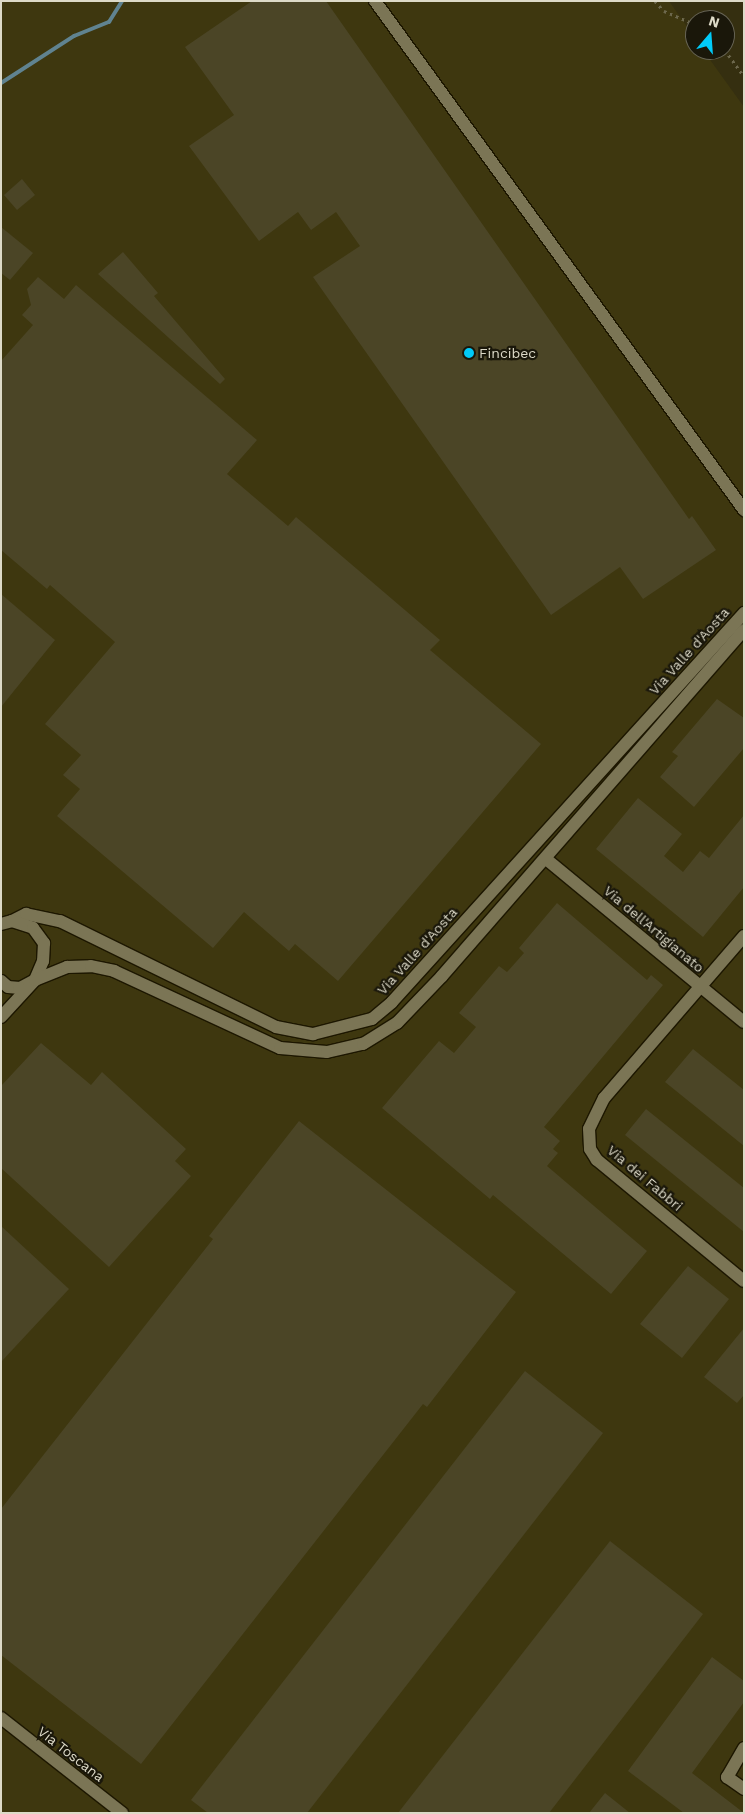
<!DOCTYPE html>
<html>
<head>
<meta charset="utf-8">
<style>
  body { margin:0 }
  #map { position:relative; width:745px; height:1814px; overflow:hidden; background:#352f10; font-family:"Work Sans",sans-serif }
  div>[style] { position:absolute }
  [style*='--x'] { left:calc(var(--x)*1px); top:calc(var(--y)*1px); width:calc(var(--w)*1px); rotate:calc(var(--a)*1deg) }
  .built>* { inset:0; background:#3e370f }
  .stream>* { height:4px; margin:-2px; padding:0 2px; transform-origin:2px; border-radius:2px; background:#608390 }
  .building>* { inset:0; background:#4b4526 }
  .path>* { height:2.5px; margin-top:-1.25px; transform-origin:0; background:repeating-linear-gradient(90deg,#6d684d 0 2.5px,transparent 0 6.5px) }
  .roads { filter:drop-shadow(1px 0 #1d1700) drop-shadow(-1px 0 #1d1700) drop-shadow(0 1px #1d1700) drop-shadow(0 -1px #1d1700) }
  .minor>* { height:12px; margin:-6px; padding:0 6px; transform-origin:6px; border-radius:6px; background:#7b7555 }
  .dots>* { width:14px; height:14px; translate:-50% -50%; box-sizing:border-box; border:2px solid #1a170a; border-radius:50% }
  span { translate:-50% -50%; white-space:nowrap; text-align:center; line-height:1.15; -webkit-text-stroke:4.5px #1a170a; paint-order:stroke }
  .poi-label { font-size:14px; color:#dddac8 }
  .left { translate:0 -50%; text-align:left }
  .street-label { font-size:14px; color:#dddac8 }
  .frame { position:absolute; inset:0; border:2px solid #dddac8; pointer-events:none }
  .north { position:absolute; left:685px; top:10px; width:50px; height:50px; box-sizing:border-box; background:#1a170a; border:1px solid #686556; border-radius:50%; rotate:18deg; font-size:14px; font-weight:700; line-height:20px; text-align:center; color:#dddac8 }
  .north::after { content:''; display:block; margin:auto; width:18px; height:22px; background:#01cbf9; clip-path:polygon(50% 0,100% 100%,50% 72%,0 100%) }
</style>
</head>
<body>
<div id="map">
  <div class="built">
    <div style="clip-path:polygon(1px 1px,669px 1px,695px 38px,695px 50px,703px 50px,744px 107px,744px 1813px,1px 1813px)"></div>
  </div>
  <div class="stream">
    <div style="--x:1;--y:83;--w:87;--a:-32.8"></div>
    <div style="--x:74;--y:36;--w:38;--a:-22"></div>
    <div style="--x:109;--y:22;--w:25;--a:-58"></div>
  </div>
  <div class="building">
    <div style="clip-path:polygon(252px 1px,326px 1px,689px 519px,692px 516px,716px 550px,643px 599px,620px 567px,551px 615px,313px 277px,360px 246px,336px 212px,311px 230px,298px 212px,259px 241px,189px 146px,234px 115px,185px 47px)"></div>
    <div style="clip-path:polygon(22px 179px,35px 195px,17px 210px,4px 195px)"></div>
    <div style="clip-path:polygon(1px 227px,33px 253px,10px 280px,1px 273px)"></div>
    <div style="clip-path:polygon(123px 252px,158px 293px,154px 296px,225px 379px,220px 384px,98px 274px)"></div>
    <div style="clip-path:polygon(38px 277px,64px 299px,76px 285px,257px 440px,227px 474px,288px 526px,296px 517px,440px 640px,430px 650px,541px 744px,338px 981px,295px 944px,289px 951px,244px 912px,213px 948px,57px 816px,80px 789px,63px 775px,81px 755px,45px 724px,115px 642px,50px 585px,47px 589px,1px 550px,1px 361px,33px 325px,22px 315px,31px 305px,27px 289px)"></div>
    <div style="clip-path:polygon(1px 594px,55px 640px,1px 707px)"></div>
    <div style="clip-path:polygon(717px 699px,744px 718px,744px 748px,694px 807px,660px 777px,678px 756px,672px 752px)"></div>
    <div style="clip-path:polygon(638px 798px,682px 834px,664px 856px,683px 872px,700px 851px,709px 858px,744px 815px,744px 887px,703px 937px,596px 849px)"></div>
    <div style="clip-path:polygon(557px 903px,647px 980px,651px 975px,663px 985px,544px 1127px,560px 1141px,553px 1149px,558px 1153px,547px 1166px,647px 1251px,611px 1294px,493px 1195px,490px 1199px,382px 1108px,439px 1041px,454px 1053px,476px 1027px,459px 1013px,499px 966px,507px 972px,524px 953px,519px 948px)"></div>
    <div style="clip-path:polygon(41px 1043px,91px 1085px,102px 1072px,186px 1149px,175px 1161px,191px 1176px,109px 1267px,1px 1168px,1px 1086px)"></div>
    <div style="clip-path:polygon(693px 1049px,744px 1090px,744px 1146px,665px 1082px)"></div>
    <div style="clip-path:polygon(646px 1109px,744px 1188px,744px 1232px,625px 1135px)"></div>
    <div style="clip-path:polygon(299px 1121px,516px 1292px,427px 1407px,423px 1404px,141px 1764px,1px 1655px,1px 1509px,213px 1239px,209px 1236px)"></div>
    <div style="clip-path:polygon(1px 1226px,69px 1289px,1px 1362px)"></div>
    <div style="clip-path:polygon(688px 1266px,729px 1299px,682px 1358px,640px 1324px)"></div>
    <div style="clip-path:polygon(744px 1328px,744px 1395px,737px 1403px,704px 1377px)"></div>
    <div style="clip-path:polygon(525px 1371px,603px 1433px,307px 1813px,208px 1813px,191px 1800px)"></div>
    <div style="clip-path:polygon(610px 1541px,703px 1614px,549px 1813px,398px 1813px)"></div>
    <div style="clip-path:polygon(712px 1657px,744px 1681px,744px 1702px,692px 1773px,744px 1813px,684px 1813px,628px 1771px)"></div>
    <div style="clip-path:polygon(605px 1793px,630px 1813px,589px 1813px)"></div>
  </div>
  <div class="path">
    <div style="--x:655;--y:1;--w:13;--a:48"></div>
    <div style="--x:664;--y:11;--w:34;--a:23"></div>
    <div style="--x:725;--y:50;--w:32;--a:54"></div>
  </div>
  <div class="roads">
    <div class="minor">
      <div style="--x:375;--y:1;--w:629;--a:54.06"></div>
      <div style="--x:546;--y:859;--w:256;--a:39.5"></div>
      <div style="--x:12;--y:921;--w:16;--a:-27"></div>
      <div style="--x:26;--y:914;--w:35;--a:12"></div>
      <div style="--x:60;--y:921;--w:241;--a:26.1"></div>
      <div style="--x:276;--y:1027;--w:38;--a:11"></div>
      <div style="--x:313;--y:1034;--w:61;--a:-14.3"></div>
      <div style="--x:372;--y:1019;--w:26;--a:-40"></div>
      <div style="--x:392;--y:1002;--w:525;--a:-47.86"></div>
      <div style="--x:1;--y:924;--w:11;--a:-15"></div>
      <div style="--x:12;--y:921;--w:22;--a:18"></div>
      <div style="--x:33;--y:928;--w:19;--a:54"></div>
      <div style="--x:44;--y:943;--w:18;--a:93"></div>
      <div style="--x:43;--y:961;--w:21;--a:113"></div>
      <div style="--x:35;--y:980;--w:17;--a:152"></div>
      <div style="--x:20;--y:988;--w:12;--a:-175"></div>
      <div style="--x:8;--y:987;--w:9;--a:-139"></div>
      <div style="--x:744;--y:936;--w:214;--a:130.8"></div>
      <div style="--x:604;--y:1098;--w:34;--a:116"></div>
      <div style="--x:589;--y:1129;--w:20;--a:87"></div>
      <div style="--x:590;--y:1149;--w:13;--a:58"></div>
      <div style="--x:597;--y:1160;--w:190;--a:39.5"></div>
      <div style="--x:1;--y:1017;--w:50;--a:-47.4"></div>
      <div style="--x:35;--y:980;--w:35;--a:-22"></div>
      <div style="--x:67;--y:967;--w:24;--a:-2"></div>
      <div style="--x:91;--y:966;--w:24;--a:12"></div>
      <div style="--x:114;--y:971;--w:183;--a:24.9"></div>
      <div style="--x:280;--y:1048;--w:47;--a:4.9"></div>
      <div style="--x:327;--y:1052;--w:37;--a:-13"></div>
      <div style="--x:363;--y:1044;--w:40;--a:-32"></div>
      <div style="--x:397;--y:1023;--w:65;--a:-46.2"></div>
      <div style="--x:442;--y:976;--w:459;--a:-48.9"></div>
      <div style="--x:1;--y:1718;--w:154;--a:38.1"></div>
      <div style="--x:744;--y:1748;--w:34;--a:120"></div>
      <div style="--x:727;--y:1777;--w:21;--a:35"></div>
    </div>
  </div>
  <div class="dots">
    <div style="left:469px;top:353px;background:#01cbf9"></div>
  </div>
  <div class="poi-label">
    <span class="left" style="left:479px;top:353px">Fincibec</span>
  </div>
  <div class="street-label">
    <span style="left:689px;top:651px;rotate:-48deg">Via Valle d'Aosta</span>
    <span style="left:654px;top:929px;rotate:40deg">Via dell'Artigianato</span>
    <span style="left:417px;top:951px;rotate:-48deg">Via Valle d'Aosta</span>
    <span style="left:645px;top:1178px;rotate:40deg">Via dei Fabbri</span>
    <span style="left:71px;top:1754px;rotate:38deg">Via Toscana</span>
  </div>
  <div class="frame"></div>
  <div class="north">N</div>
</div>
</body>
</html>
